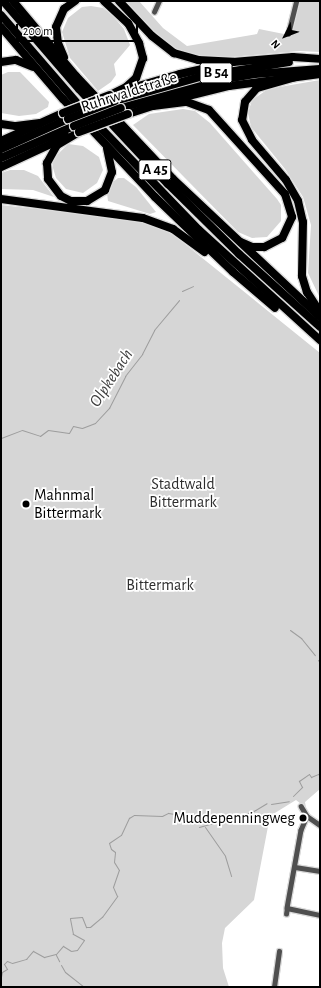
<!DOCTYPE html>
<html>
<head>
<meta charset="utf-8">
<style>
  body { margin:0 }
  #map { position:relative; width:321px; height:988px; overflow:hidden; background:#fff; font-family:"Alegreya Sans",sans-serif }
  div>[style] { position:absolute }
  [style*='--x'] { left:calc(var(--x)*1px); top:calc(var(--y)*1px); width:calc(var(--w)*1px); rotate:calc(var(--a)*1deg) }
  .green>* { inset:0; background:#d6d6d6 }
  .stream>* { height:1px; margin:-0.5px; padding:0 0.5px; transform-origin:0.5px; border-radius:0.5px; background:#9d9d9d }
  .roads { filter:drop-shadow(1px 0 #dbdbdb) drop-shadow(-1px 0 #dbdbdb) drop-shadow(0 1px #dbdbdb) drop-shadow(0 -1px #dbdbdb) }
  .minor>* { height:4.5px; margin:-2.25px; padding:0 2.25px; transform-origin:2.25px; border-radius:2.25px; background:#4f4f4f }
  .trunk>* { height:8px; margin:-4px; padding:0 4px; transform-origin:4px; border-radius:4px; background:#000 }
  .motorway>* { height:8px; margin:-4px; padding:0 4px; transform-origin:4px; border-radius:4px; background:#000 }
  .bridges { filter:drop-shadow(1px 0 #dbdbdb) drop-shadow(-1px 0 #dbdbdb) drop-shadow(0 1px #dbdbdb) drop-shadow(0 -1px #dbdbdb) }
  .trunk-bridge>* { height:8px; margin:-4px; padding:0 4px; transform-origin:4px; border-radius:4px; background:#000 }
  .dots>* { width:11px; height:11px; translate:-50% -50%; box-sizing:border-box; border:2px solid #fff; border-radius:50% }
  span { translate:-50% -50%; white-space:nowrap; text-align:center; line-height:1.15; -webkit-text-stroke:3.5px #fff; paint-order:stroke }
  .shield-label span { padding:1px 3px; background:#fff; border:1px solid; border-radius:3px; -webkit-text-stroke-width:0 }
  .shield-label { font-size:15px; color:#000; font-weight:700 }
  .street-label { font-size:16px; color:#000 }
  .park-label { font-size:16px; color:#2d2d2d }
  .poi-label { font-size:16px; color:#000 }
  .left { translate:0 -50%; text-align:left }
  .right { translate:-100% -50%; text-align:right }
  .water-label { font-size:17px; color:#3e3e3e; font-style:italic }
  .frame { position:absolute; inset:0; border:2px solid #000; pointer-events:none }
  .north { position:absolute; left:265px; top:16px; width:40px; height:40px; -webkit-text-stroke:3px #fff; paint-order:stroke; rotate:228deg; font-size:11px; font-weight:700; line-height:16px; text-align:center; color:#000 }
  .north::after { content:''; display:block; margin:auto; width:14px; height:18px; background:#000; clip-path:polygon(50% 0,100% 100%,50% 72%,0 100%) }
  .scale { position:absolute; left:16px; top:24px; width:122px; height:18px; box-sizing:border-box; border:2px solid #000; border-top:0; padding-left:5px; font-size:12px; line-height:14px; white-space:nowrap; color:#000; -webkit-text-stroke:3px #fff; paint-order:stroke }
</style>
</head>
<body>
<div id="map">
  <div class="green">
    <div style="clip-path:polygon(124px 1px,139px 1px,163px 28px,187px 46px,257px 34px,259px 29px,289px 35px,298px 1px,320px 1px,320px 52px,300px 51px,230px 57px,192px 56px,179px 51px,158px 37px)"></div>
    <div style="clip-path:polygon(91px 6px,103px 8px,113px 16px,124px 29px,130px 45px,114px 64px,116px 75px,111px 82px,98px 91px,70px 58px,62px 32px,68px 18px,82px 7px)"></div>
    <div style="clip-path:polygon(8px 72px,20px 72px,49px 102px,48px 107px,36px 114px,19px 116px,1px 113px,1px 75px)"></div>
    <div style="clip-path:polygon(320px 80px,320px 298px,308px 273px,311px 225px,303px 197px,285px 169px,251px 127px,248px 113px,252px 100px,268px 89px)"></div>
    <div style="clip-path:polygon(183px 109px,195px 111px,210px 123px,277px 199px,281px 205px,281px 221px,267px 237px,252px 238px,238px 232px,133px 125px,149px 114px)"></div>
    <div style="clip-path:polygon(68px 144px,83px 146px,99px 157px,103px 170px,97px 183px,83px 193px,66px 189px,56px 178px,53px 168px,53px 159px)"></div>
    <div style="clip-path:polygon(10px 170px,24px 170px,38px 176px,54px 197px,33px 190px,1px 189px,1px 173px)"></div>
    <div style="clip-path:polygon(118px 178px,124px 178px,136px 187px,156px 212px,150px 214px,108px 201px,107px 193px,113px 182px)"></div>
    <div style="clip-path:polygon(1px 205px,102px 216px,143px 223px,170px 232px,320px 353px,320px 789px,305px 802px,306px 808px,296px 800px,270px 816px,254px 900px,225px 928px,222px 943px,223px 968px,229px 987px,1px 987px)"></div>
  </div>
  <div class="stream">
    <div style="--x:182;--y:291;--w:12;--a:-24"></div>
    <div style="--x:1;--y:438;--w:22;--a:-21"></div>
    <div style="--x:22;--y:430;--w:19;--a:18"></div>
    <div style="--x:40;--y:436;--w:10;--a:-37"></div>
    <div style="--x:48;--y:430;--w:21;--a:8"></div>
    <div style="--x:69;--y:433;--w:8;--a:-60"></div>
    <div style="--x:73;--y:426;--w:9;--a:13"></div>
    <div style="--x:82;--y:428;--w:14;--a:-21"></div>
    <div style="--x:95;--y:423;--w:21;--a:-47"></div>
    <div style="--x:109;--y:408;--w:36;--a:-63"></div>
    <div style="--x:125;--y:376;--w:28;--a:-52"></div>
    <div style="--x:142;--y:354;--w:27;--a:-63"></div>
    <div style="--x:154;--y:330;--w:39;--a:-50"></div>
    <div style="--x:290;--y:630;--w:14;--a:36"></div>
    <div style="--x:301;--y:638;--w:22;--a:51"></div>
    <div style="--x:318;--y:660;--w:4;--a:56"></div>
    <div style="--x:293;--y:796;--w:13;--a:-45"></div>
    <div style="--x:302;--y:787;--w:7;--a:-117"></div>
    <div style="--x:299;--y:781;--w:12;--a:-35"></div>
    <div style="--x:309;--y:774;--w:4;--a:56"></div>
    <div style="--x:311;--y:777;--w:8;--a:-23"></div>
    <div style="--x:318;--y:774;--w:3;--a:45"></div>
    <div style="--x:271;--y:804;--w:18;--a:-9"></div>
    <div style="--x:199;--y:827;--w:55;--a:-15.8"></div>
    <div style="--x:252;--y:812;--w:17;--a:-31"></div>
    <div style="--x:205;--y:827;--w:35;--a:55"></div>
    <div style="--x:225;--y:856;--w:21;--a:73"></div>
    <div style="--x:56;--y:955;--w:7;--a:63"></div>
    <div style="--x:61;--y:965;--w:8;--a:60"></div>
    <div style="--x:65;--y:972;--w:24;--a:38"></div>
    <div style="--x:1;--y:977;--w:5;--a:-79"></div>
    <div style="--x:2;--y:972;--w:6;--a:-31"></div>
    <div style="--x:7;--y:969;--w:6;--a:-121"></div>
    <div style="--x:4;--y:964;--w:4;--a:-45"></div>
    <div style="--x:7;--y:961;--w:5;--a:22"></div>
    <div style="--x:12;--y:963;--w:15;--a:-16"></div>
    <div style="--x:26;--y:959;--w:11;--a:-49"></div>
    <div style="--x:33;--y:951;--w:13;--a:29"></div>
    <div style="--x:44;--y:957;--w:12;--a:-14"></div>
    <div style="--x:56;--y:954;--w:11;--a:-49"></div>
    <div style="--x:63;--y:946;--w:9;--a:32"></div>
    <div style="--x:71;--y:951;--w:6;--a:-9"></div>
    <div style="--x:77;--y:950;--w:12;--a:-55"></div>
    <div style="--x:84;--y:940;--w:13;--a:-151"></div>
    <div style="--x:73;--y:934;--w:16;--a:-101"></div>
    <div style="--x:70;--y:918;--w:12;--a:-5"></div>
    <div style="--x:82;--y:917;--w:11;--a:68"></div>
    <div style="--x:86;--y:927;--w:4;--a:0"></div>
    <div style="--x:90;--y:927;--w:16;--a:-40"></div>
    <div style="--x:102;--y:917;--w:26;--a:-54"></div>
    <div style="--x:117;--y:896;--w:10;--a:-114"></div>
    <div style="--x:113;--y:887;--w:18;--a:-71"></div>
    <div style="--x:119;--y:870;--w:9;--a:-122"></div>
    <div style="--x:114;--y:862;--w:10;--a:-84"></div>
    <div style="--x:115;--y:852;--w:5;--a:-143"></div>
    <div style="--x:111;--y:849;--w:6;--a:-108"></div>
    <div style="--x:109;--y:843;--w:14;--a:-34"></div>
    <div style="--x:121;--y:835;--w:19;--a:-65"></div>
    <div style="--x:129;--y:818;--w:6;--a:-31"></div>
    <div style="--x:134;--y:815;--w:28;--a:2"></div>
    <div style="--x:162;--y:816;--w:7;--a:-27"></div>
    <div style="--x:168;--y:813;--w:21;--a:8"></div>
    <div style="--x:189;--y:816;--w:8;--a:45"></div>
    <div style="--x:219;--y:987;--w:1;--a:0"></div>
  </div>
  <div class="roads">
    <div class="minor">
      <div style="--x:154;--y:12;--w:12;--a:-66"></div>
      <div style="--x:288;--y:34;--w:34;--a:-76"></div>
      <div style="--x:301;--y:806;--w:12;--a:59"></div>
      <div style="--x:307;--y:816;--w:16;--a:35"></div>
      <div style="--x:307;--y:816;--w:15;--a:113"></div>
      <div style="--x:301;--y:830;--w:79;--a:100.2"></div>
      <div style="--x:287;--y:908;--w:34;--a:12"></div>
      <div style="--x:295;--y:867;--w:25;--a:9"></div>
      <div style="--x:286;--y:914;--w:6;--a:-81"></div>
      <div style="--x:274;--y:987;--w:36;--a:-82"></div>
    </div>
    <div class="trunk">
      <div style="--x:121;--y:91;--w:61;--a:-16.1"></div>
      <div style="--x:180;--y:74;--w:54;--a:-12.8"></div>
      <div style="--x:233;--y:62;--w:60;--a:-4.8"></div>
      <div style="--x:293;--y:57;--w:27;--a:4"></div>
      <div style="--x:115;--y:101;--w:91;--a:-15.9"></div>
      <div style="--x:203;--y:76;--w:87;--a:-9.2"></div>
      <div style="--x:121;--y:108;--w:109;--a:-15.4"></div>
      <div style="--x:226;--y:79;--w:29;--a:-10"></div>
      <div style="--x:255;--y:74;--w:65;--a:-4.4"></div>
      <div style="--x:128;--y:114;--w:42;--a:-18"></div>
      <div style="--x:168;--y:101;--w:63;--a:-13.8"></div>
      <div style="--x:229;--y:86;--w:92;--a:-7.5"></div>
      <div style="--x:1;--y:141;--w:68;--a:-24.3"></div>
      <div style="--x:1;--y:149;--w:73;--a:-24.1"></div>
      <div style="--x:1;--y:158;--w:80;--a:-23.7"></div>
      <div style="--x:1;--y:167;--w:72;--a:-24.8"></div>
    </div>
    <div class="motorway">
      <div style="--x:3;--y:1;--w:116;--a:49.2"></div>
      <div style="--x:79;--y:89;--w:130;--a:46.9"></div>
      <div style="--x:168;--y:184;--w:100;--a:44.6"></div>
      <div style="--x:239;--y:254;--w:109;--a:42"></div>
      <div style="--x:13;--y:1;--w:98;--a:50"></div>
      <div style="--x:76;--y:76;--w:141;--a:46.7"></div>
      <div style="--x:173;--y:179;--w:202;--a:43.2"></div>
      <div style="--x:104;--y:1;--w:33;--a:43"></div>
      <div style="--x:128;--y:23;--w:23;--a:61"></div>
      <div style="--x:139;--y:43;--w:16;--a:75"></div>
      <div style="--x:143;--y:58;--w:21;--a:109"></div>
      <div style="--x:136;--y:78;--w:13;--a:138"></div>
      <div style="--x:126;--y:87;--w:18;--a:153"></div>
      <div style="--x:119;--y:1;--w:48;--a:46.7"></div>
      <div style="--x:152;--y:36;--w:28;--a:38"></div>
      <div style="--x:174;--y:53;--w:25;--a:16"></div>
      <div style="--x:198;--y:60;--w:35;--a:3"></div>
      <div style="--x:1;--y:15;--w:127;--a:49.2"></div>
      <div style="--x:1;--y:27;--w:95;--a:49.3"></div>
      <div style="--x:63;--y:99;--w:134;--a:46.8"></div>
      <div style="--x:155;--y:197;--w:108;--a:43.9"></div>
      <div style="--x:233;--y:272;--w:55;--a:40.6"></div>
      <div style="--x:64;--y:57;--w:15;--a:-113"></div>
      <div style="--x:58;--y:43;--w:16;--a:-97"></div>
      <div style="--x:56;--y:27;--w:20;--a:-66"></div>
      <div style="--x:64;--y:9;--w:14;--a:-36"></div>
      <div style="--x:1;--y:62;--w:15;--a:-8"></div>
      <div style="--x:16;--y:60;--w:18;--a:22"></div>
      <div style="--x:296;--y:77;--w:41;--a:164.2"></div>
      <div style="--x:257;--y:88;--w:18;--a:131"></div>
      <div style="--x:245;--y:102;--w:18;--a:99"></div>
      <div style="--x:242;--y:120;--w:22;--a:63"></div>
      <div style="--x:252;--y:140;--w:52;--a:49.6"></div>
      <div style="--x:286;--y:180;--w:24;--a:60"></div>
      <div style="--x:298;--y:201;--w:22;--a:77"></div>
      <div style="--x:303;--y:222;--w:54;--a:91.1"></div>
      <div style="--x:302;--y:276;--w:17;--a:73"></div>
      <div style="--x:307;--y:292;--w:24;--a:57"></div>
      <div style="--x:153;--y:106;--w:34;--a:-7"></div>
      <div style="--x:187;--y:102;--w:23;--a:20"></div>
      <div style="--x:209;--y:110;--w:113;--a:47.9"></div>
      <div style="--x:285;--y:194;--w:24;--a:73"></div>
      <div style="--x:292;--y:217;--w:23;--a:115"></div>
      <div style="--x:282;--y:238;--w:20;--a:153"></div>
      <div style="--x:264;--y:247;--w:12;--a:180"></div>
      <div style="--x:252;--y:247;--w:12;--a:-156"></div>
      <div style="--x:94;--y:121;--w:151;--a:46.1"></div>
      <div style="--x:199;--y:230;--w:164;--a:42.3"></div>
      <div style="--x:1;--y:124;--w:15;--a:8"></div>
      <div style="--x:16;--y:126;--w:24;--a:-7"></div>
      <div style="--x:79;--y:132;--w:26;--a:149"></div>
      <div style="--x:57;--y:145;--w:21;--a:119"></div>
      <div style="--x:47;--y:163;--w:16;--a:86"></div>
      <div style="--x:48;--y:179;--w:21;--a:53"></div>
      <div style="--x:61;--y:196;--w:11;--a:27"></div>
      <div style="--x:71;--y:201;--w:16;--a:0"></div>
      <div style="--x:87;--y:201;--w:21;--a:-31"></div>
      <div style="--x:105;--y:190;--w:19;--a:-69"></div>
      <div style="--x:112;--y:172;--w:24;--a:-102"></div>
      <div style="--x:1;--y:199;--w:143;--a:7.6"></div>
      <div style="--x:143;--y:218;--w:32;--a:20"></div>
      <div style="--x:173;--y:229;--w:39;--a:36"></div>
    </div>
  </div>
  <div class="bridges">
    <div class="trunk-bridge">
      <div style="--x:63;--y:113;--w:50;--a:-21"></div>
      <div style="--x:68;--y:119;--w:50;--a:-21"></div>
      <div style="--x:74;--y:126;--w:50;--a:-21"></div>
      <div style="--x:79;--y:132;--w:52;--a:-20.2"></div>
    </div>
  </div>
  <div class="dots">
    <div style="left:26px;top:504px;background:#000"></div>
    <div style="left:303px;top:818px;background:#000"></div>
  </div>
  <div class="shield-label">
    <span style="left:216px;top:73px">B 54</span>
    <span style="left:155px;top:170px">A 45</span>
  </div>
  <div class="street-label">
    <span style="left:129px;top:92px;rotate:-18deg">Ruhrwaldstraße</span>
  </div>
  <div class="park-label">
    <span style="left:183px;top:493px">Stadtwald<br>Bittermark</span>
    <span style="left:160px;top:585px">Bittermark</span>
  </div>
  <div class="poi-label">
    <span class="left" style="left:34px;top:504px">Mahnmal<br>Bittermark</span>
    <span class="right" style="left:295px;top:818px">Muddepenningweg</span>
  </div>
  <div class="water-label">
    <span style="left:111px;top:378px;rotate:-57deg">Olpkebach</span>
  </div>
  <div class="frame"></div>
  <div class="north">N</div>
  <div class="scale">200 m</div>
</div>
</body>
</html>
